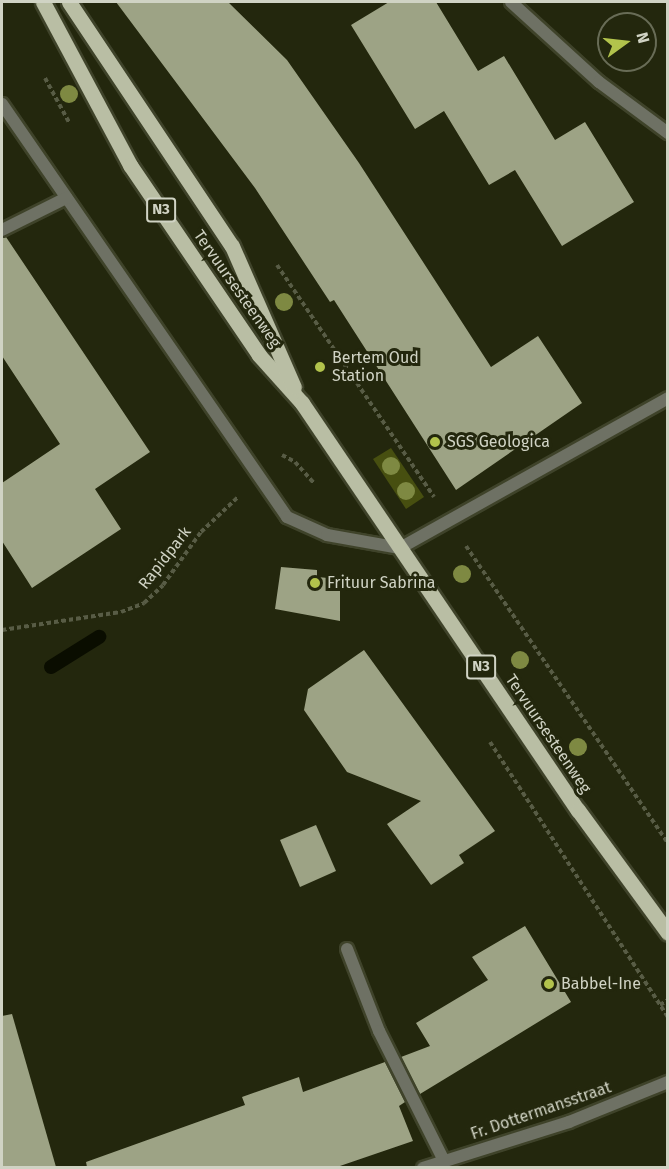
<!DOCTYPE html>
<html>
<head>
<meta charset="utf-8">
<style>
  body { margin:0 }
  #map { position:relative; width:669px; height:1169px; overflow:hidden; background:#23270d; font-family:"Fira Sans",sans-serif }
  div>[style] { position:absolute }
  [style*='--x'] { left:calc(var(--x)*1px); top:calc(var(--y)*1px); width:calc(var(--w)*1px); rotate:calc(var(--a)*1deg) }
  .green>* { inset:0; background:#474f10 }
  .stream>* { height:14px; margin:-7px; padding:0 7px; transform-origin:7px; border-radius:7px; background:#0a0d00 }
  .building>* { inset:0; background:#9da385 }
  .path>* { height:4px; margin-top:-2px; transform-origin:0; background:repeating-linear-gradient(90deg,#585c45 0 4.5px,transparent 0 7.5px) }
  .roads { filter:drop-shadow(2px 0 #3f432a) drop-shadow(-2px 0 #3f432a) drop-shadow(0 2px #3f432a) drop-shadow(0 -2px #3f432a) }
  .service>* { height:12px; margin:-6px; padding:0 6px; transform-origin:6px; border-radius:6px; background:#6e7164 }
  .minor>* { height:12px; margin:-6px; padding:0 6px; transform-origin:6px; border-radius:6px; background:#6e7164 }
  .primary>* { height:15px; margin:-7.5px; padding:0 7.5px; transform-origin:7.5px; border-radius:7.5px; background:#b9bea4 }
  .trees>* { width:18px; height:18px; margin:-9px; border-radius:50%; background:#7e8942 }
  .dots>* { width:16px; height:16px; translate:-50% -50%; box-sizing:border-box; border:3px solid #23270d; border-radius:50% }
  span { translate:-50% -50%; white-space:nowrap; text-align:center; line-height:1.15; -webkit-text-stroke:6px #23270d; paint-order:stroke }
  .shield-label span { padding:2px 4px; background:#23270d; border:2px solid; border-radius:4px; -webkit-text-stroke-width:0 }
  .shield-label { font-size:15px; color:#d0d3c4; font-weight:700 }
  .street-label { font-size:16px; color:#d0d3c4 }
  .poi-label { font-size:16px; color:#d0d3c4 }
  .left { translate:0 -50%; text-align:left }
  .frame { position:absolute; inset:0; border:3px solid #d0d3c4; pointer-events:none }
  .north { position:absolute; left:597px; top:12px; width:60px; height:60px; box-sizing:border-box; background:#23270d; border:2px solid #686c56; border-radius:50%; rotate:75deg; font-size:16px; font-weight:700; line-height:24px; text-align:center; color:#d0d3c4 }
  .north::after { content:''; display:block; margin:auto; width:21px; height:27px; background:#b2c34c; clip-path:polygon(50% 0,100% 100%,50% 72%,0 100%) }
</style>
</head>
<body>
<div id="map">
  <div class="green">
    <div style="clip-path:polygon(391px 448px,424px 497px,406px 509px,373px 459px)"></div>
  </div>
  <div class="stream">
    <div style="--x:51;--y:667;--w:57;--a:-32"></div>
  </div>
  <div class="building">
    <div style="clip-path:polygon(116px 2px,228px 2px,287px 60px,359px 163px,491px 367px,538px 336px,582px 403px,456px 490px,334px 300px,330px 302px,255px 188px)"></div>
    <div style="clip-path:polygon(389px 2px,436px 2px,478px 71px,504px 56px,555px 140px,585px 122px,634px 202px,562px 246px,515px 170px,489px 185px,444px 111px,415px 129px,351px 25px)"></div>
    <div style="clip-path:polygon(6px 237px,150px 452px,95px 489px,121px 529px,32px 588px,2px 541px,2px 483px,60px 444px,2px 356px,2px 238px)"></div>
    <div style="clip-path:polygon(281px 567px,317px 570px,317px 577px,340px 579px,340px 621px,275px 609px)"></div>
    <div style="clip-path:polygon(364px 650px,495px 831px,459px 855px,464px 863px,431px 885px,387px 824px,421px 801px,347px 772px,304px 710px,308px 689px)"></div>
    <div style="clip-path:polygon(316px 825px,336px 871px,300px 887px,280px 840px)"></div>
    <div style="clip-path:polygon(525px 926px,571px 1002px,420px 1094px,401px 1057px,430px 1046px,416px 1023px,488px 980px,472px 957px)"></div>
    <div style="clip-path:polygon(12px 1014px,56px 1167px,2px 1167px,2px 1016px)"></div>
    <div style="clip-path:polygon(385px 1062px,405px 1102px,399px 1106px,413px 1141px,337px 1167px,87px 1167px,86px 1162px,245px 1105px,242px 1097px,299px 1077px,303px 1092px)"></div>
  </div>
  <div class="path">
    <div style="--x:45;--y:78;--w:52;--a:61.5"></div>
    <div style="--x:277;--y:265;--w:280;--a:55.9"></div>
    <div style="--x:282;--y:455;--w:15;--a:28"></div>
    <div style="--x:295;--y:462;--w:28;--a:48"></div>
    <div style="--x:466;--y:546;--w:359;--a:55.8"></div>
    <div style="--x:2;--y:630;--w:120;--a:-8.6"></div>
    <div style="--x:121;--y:612;--w:25;--a:-21"></div>
    <div style="--x:144;--y:603;--w:26;--a:-43"></div>
    <div style="--x:163;--y:585;--w:65;--a:-54.4"></div>
    <div style="--x:201;--y:532;--w:50;--a:-43.4"></div>
    <div style="--x:490;--y:742;--w:328;--a:57.1"></div>
    <div style="--x:660;--y:1005;--w:9;--a:-32"></div>
  </div>
  <div class="roads">
    <div class="service">
      <div style="--x:2;--y:104;--w:502;--a:55.39"></div>
      <div style="--x:287;--y:517;--w:44;--a:24.2"></div>
      <div style="--x:327;--y:535;--w:74;--a:10.1"></div>
      <div style="--x:400;--y:548;--w:307;--a:-29.2"></div>
      <div style="--x:2;--y:230;--w:72;--a:-26.6"></div>
      <div style="--x:347;--y:949;--w:88;--a:68.7"></div>
      <div style="--x:379;--y:1031;--w:145;--a:63.4"></div>
    </div>
    <div class="minor">
      <div style="--x:511;--y:2;--w:119;--a:42.3"></div>
      <div style="--x:599;--y:82;--w:86;--a:36.5"></div>
      <div style="--x:423;--y:1168;--w:153;--a:-17.5"></div>
      <div style="--x:569;--y:1122;--w:107;--a:-22"></div>
    </div>
    <div class="primary">
      <div style="--x:43;--y:2;--w:185;--a:61.9"></div>
      <div style="--x:130;--y:165;--w:230;--a:55.8"></div>
      <div style="--x:259;--y:355;--w:64;--a:48.1"></div>
      <div style="--x:302;--y:403;--w:492;--a:55.9"></div>
      <div style="--x:578;--y:810;--w:152;--a:53.8"></div>
      <div style="--x:69;--y:2;--w:293;--a:56.3"></div>
      <div style="--x:232;--y:246;--w:154;--a:66.3"></div>
    </div>
  </div>
  <div class="trees">
    <div style="left:69px;top:94px"></div>
    <div style="left:284px;top:302px"></div>
    <div style="left:391px;top:466px"></div>
    <div style="left:406px;top:491px"></div>
    <div style="left:462px;top:574px"></div>
    <div style="left:520px;top:660px"></div>
    <div style="left:578px;top:747px"></div>
  </div>
  <div class="dots">
    <div style="left:320px;top:367px;background:#b2c34c"></div>
    <div style="left:435px;top:442px;background:#b2c34c"></div>
    <div style="left:315px;top:583px;background:#b2c34c"></div>
    <div style="left:549px;top:984px;background:#b2c34c"></div>
  </div>
  <div class="shield-label">
    <span style="left:161px;top:210px">N3</span>
    <span style="left:481px;top:667px">N3</span>
  </div>
  <div class="street-label">
    <span style="left:237px;top:289px;rotate:55deg">Tervuursesteenweg</span>
    <span style="left:165px;top:558px;rotate:-52deg">Rapidpark</span>
    <span style="left:548px;top:734px;rotate:56deg">Tervuursesteenweg</span>
    <span style="left:541px;top:1111px;rotate:-19deg">Fr. Dottermansstraat</span>
  </div>
  <div class="poi-label">
    <span class="left" style="left:332px;top:367px">Bertem Oud<br>Station</span>
    <span class="left" style="left:447px;top:442px">SGS Geologica</span>
    <span class="left" style="left:327px;top:583px">Frituur Sabrina</span>
    <span class="left" style="left:561px;top:984px">Babbel-Ine</span>
  </div>
  <div class="frame"></div>
  <div class="north">N</div>
</div>
</body>
</html>
